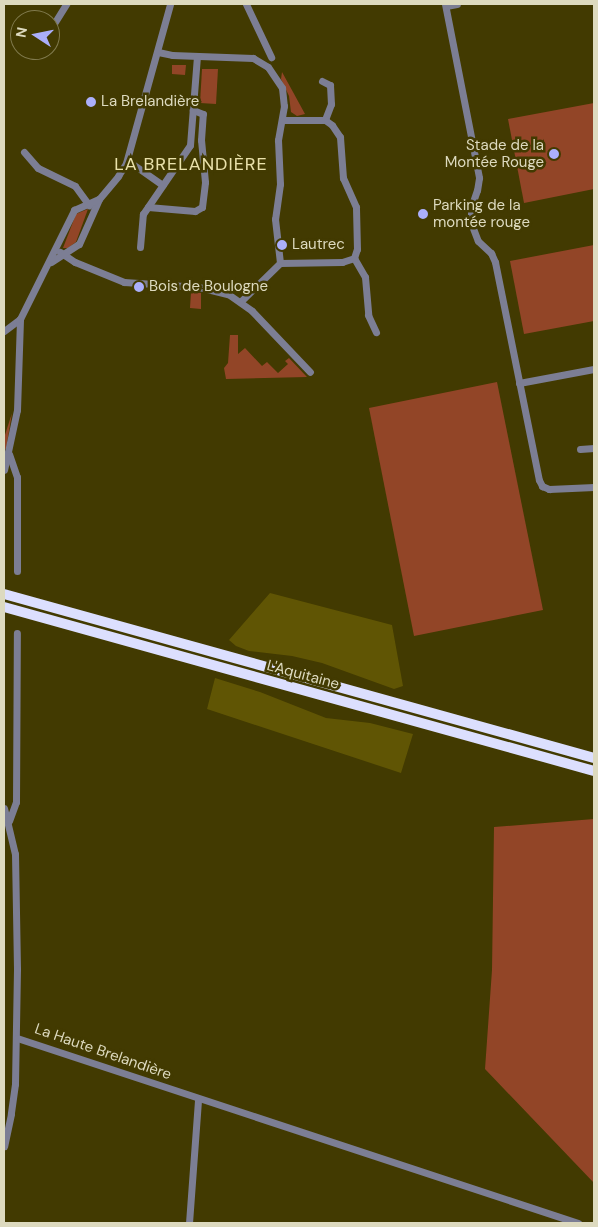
<!DOCTYPE html>
<html>
<head>
<meta charset="utf-8">
<style>
  body { margin:0 }
  #map { position:relative; width:598px; height:1227px; overflow:hidden; background:#423a01; font-family:"DM Sans",sans-serif }
  div>[style] { position:absolute }
  [style*='--x'] { left:calc(var(--x)*1px); top:calc(var(--y)*1px); width:calc(var(--w)*1px); rotate:calc(var(--a)*1deg) }
  .green>* { inset:0; background:#924527 }
  .water>* { inset:0; background:#605504 }
  .minor>* { height:7px; margin:-3.5px; padding:0 3.5px; transform-origin:3.5px; border-radius:3.5px; background:#7c7e94 }
  .highway>* { height:10px; margin:-5px; padding:0 5px; transform-origin:5px; border-radius:5px; background:#dcdffe }
  .dots>* { width:14px; height:14px; translate:-50% -50%; box-sizing:border-box; border:2px solid #423a01; border-radius:50% }
  span { translate:-50% -50%; white-space:nowrap; text-align:center; line-height:1.15; -webkit-text-stroke:5px #423a01; paint-order:stroke }
  .poi-label { font-size:15px; color:#dddabf }
  .left { translate:0 -50%; text-align:left }
  .right { translate:-100% -50%; text-align:right }
  .street-label { font-size:15px; color:#dddabf }
  .quarter-label { font-size:18px; color:#eae2ab; letter-spacing:1px }
  .frame { position:absolute; inset:0; border:5px solid #dddabf; pointer-events:none }
  .north { position:absolute; left:10px; top:10px; width:50px; height:50px; box-sizing:border-box; background:#423a01; border:1px solid #807a4d; border-radius:50%; rotate:281deg; font-size:14px; font-weight:700; line-height:20px; text-align:center; color:#dddabf }
  .north::after { content:''; display:block; margin:auto; width:18px; height:22px; background:#abaffb; clip-path:polygon(50% 0,100% 100%,50% 72%,0 100%) }
</style>
</head>
<body>
<div id="map">
  <div class="green">
    <div style="clip-path:polygon(172px 65px,186px 65px,185px 75px,172px 74px)"></div>
    <div style="clip-path:polygon(202px 69px,218px 69px,216px 104px,200px 103px)"></div>
    <div style="clip-path:polygon(282px 72px,293px 92px,305px 114px,297px 116px,291px 112px,289px 96px,281px 79px)"></div>
    <div style="clip-path:polygon(594px 103px,594px 189px,524px 203px,508px 119px)"></div>
    <div style="clip-path:polygon(88px 209px,76px 242px,68px 248px,63px 248px,76px 214px)"></div>
    <div style="clip-path:polygon(594px 245px,594px 321px,524px 334px,510px 261px)"></div>
    <div style="clip-path:polygon(191px 292px,201px 293px,201px 309px,190px 308px)"></div>
    <div style="clip-path:polygon(230px 335px,238px 335px,238px 354px,245px 348px,262px 366px,267px 362px,278px 373px,288px 364px,285px 361px,289px 358px,307px 377px,226px 379px,224px 368px,228px 363px)"></div>
    <div style="clip-path:polygon(497px 382px,543px 610px,414px 636px,369px 408px)"></div>
    <div style="clip-path:polygon(12px 413px,6px 449px,4px 448px,4px 438px)"></div>
    <div style="clip-path:polygon(594px 819px,594px 1183px,485px 1069px,492px 970px,494px 827px)"></div>
  </div>
  <div class="water">
    <div style="clip-path:polygon(270px 593px,392px 625px,403px 686px,394px 689px,322px 663px,292px 656px,249px 651px,236px 646px,229px 640px)"></div>
    <div style="clip-path:polygon(215px 678px,260px 692px,326px 718px,370px 723px,413px 734px,401px 773px,207px 709px)"></div>
  </div>
  <div class="minor">
    <div style="--x:246;--y:4;--w:59;--a:64.7"></div>
    <div style="--x:445;--y:4;--w:177;--a:78.9"></div>
    <div style="--x:479;--y:178;--w:12;--a:99"></div>
    <div style="--x:477;--y:190;--w:18;--a:109"></div>
    <div style="--x:471;--y:207;--w:16;--a:90"></div>
    <div style="--x:471;--y:223;--w:19;--a:69"></div>
    <div style="--x:478;--y:241;--w:18;--a:43"></div>
    <div style="--x:491;--y:253;--w:10;--a:66"></div>
    <div style="--x:495;--y:262;--w:222;--a:78.6"></div>
    <div style="--x:539;--y:480;--w:7;--a:63"></div>
    <div style="--x:542;--y:486;--w:8;--a:23"></div>
    <div style="--x:549;--y:489;--w:45;--a:-2.5"></div>
    <div style="--x:446;--y:6;--w:11;--a:-10"></div>
    <div style="--x:50;--y:30;--w:31;--a:-58"></div>
    <div style="--x:158;--y:52;--w:14;--a:12"></div>
    <div style="--x:172;--y:55;--w:81;--a:2.1"></div>
    <div style="--x:253;--y:58;--w:17;--a:31"></div>
    <div style="--x:268;--y:67;--w:25;--a:56"></div>
    <div style="--x:282;--y:88;--w:18;--a:84"></div>
    <div style="--x:284;--y:106;--w:35;--a:100"></div>
    <div style="--x:278;--y:140;--w:44;--a:87.4"></div>
    <div style="--x:280;--y:184;--w:35;--a:98"></div>
    <div style="--x:275;--y:219;--w:44;--a:83.5"></div>
    <div style="--x:280;--y:263;--w:54;--a:135.7"></div>
    <div style="--x:322;--y:81;--w:9;--a:27"></div>
    <div style="--x:330;--y:85;--w:19;--a:87"></div>
    <div style="--x:331;--y:104;--w:17;--a:111"></div>
    <div style="--x:24;--y:152;--w:21;--a:49"></div>
    <div style="--x:38;--y:168;--w:41;--a:25.9"></div>
    <div style="--x:75;--y:186;--w:24;--a:54"></div>
    <div style="--x:134;--y:165;--w:35;--a:35"></div>
    <div style="--x:148;--y:207;--w:47;--a:4.9"></div>
    <div style="--x:195;--y:211;--w:8;--a:-30"></div>
    <div style="--x:202;--y:207;--w:25;--a:-83"></div>
    <div style="--x:205;--y:182;--w:42;--a:-95.4"></div>
    <div style="--x:201;--y:140;--w:26;--a:-86"></div>
    <div style="--x:203;--y:114;--w:11;--a:-158"></div>
    <div style="--x:140;--y:247;--w:33;--a:-85"></div>
    <div style="--x:143;--y:214;--w:83;--a:-55.7"></div>
    <div style="--x:190;--y:145;--w:89;--a:-85.5"></div>
    <div style="--x:60;--y:252;--w:18;--a:34"></div>
    <div style="--x:75;--y:262;--w:53;--a:22.2"></div>
    <div style="--x:124;--y:282;--w:75;--a:3.8"></div>
    <div style="--x:199;--y:287;--w:30;--a:14"></div>
    <div style="--x:228;--y:294;--w:29;--a:35"></div>
    <div style="--x:252;--y:311;--w:84;--a:46.4"></div>
    <div style="--x:354;--y:258;--w:22;--a:60"></div>
    <div style="--x:365;--y:277;--w:38;--a:85"></div>
    <div style="--x:368;--y:315;--w:19;--a:65"></div>
    <div style="--x:51;--y:262;--w:33;--a:-33"></div>
    <div style="--x:79;--y:244;--w:49;--a:-66"></div>
    <div style="--x:99;--y:199;--w:30;--a:-50"></div>
    <div style="--x:118;--y:176;--w:15;--a:-58"></div>
    <div style="--x:126;--y:163;--w:165;--a:-74.5"></div>
    <div style="--x:280;--y:263;--w:62;--a:-0.9"></div>
    <div style="--x:342;--y:262;--w:13;--a:-18"></div>
    <div style="--x:354;--y:258;--w:9;--a:-72"></div>
    <div style="--x:357;--y:249;--w:42;--a:-91.4"></div>
    <div style="--x:356;--y:207;--w:32;--a:-114"></div>
    <div style="--x:343;--y:178;--w:41;--a:-94.2"></div>
    <div style="--x:340;--y:137;--w:14;--a:-124"></div>
    <div style="--x:332;--y:125;--w:9;--a:-144"></div>
    <div style="--x:325;--y:120;--w:43;--a:180"></div>
    <div style="--x:4;--y:331;--w:20;--a:-37"></div>
    <div style="--x:519;--y:383;--w:76;--a:-10.6"></div>
    <div style="--x:580;--y:449;--w:14;--a:-4"></div>
    <div style="--x:9;--y:454;--w:24;--a:71"></div>
    <div style="--x:17;--y:477;--w:94;--a:90"></div>
    <div style="--x:4;--y:470;--w:61;--a:-77.8"></div>
    <div style="--x:17;--y:410;--w:91;--a:-88.1"></div>
    <div style="--x:20;--y:319;--w:122;--a:-63.6"></div>
    <div style="--x:74;--y:210;--w:27;--a:-24"></div>
    <div style="--x:4;--y:808;--w:47;--a:76.6"></div>
    <div style="--x:15;--y:854;--w:115;--a:89"></div>
    <div style="--x:17;--y:969;--w:115;--a:91"></div>
    <div style="--x:15;--y:1084;--w:30;--a:98"></div>
    <div style="--x:11;--y:1114;--w:33;--a:102"></div>
    <div style="--x:9;--y:821;--w:20;--a:-70"></div>
    <div style="--x:16;--y:802;--w:169;--a:-89.7"></div>
    <div style="--x:17;--y:1038;--w:591;--a:18.25"></div>
    <div style="--x:189;--y:1223;--w:124;--a:-85.8"></div>
  </div>
  <div class="highway">
    <div style="--x:4;--y:594;--w:612;--a:15.53"></div>
    <div style="--x:4;--y:607;--w:612;--a:15.53"></div>
  </div>
  <div class="dots">
    <div style="left:91px;top:102px;background:#abaffb"></div>
    <div style="left:554px;top:154px;background:#abaffb"></div>
    <div style="left:423px;top:214px;background:#abaffb"></div>
    <div style="left:282px;top:245px;background:#abaffb"></div>
    <div style="left:139px;top:287px;background:#abaffb"></div>
  </div>
  <div class="poi-label">
    <span class="left" style="left:101px;top:102px">La Brelandière</span>
    <span class="right" style="left:544px;top:154px">Stade de la<br>Montée Rouge</span>
    <span class="left" style="left:433px;top:214px">Parking de la<br>montée rouge</span>
    <span class="left" style="left:292px;top:245px">Lautrec</span>
    <span class="left" style="left:149px;top:287px">Bois de Boulogne</span>
  </div>
  <div class="street-label">
    <span style="left:303px;top:675px;rotate:15deg">L'Aquitaine</span>
    <span style="left:103px;top:1052px;rotate:19deg">La Haute Brelandière</span>
  </div>
  <div class="quarter-label">
    <span style="left:191px;top:164px">LA BRELANDIÈRE</span>
  </div>
  <div class="frame"></div>
  <div class="north">N</div>
</div>
</body>
</html>
